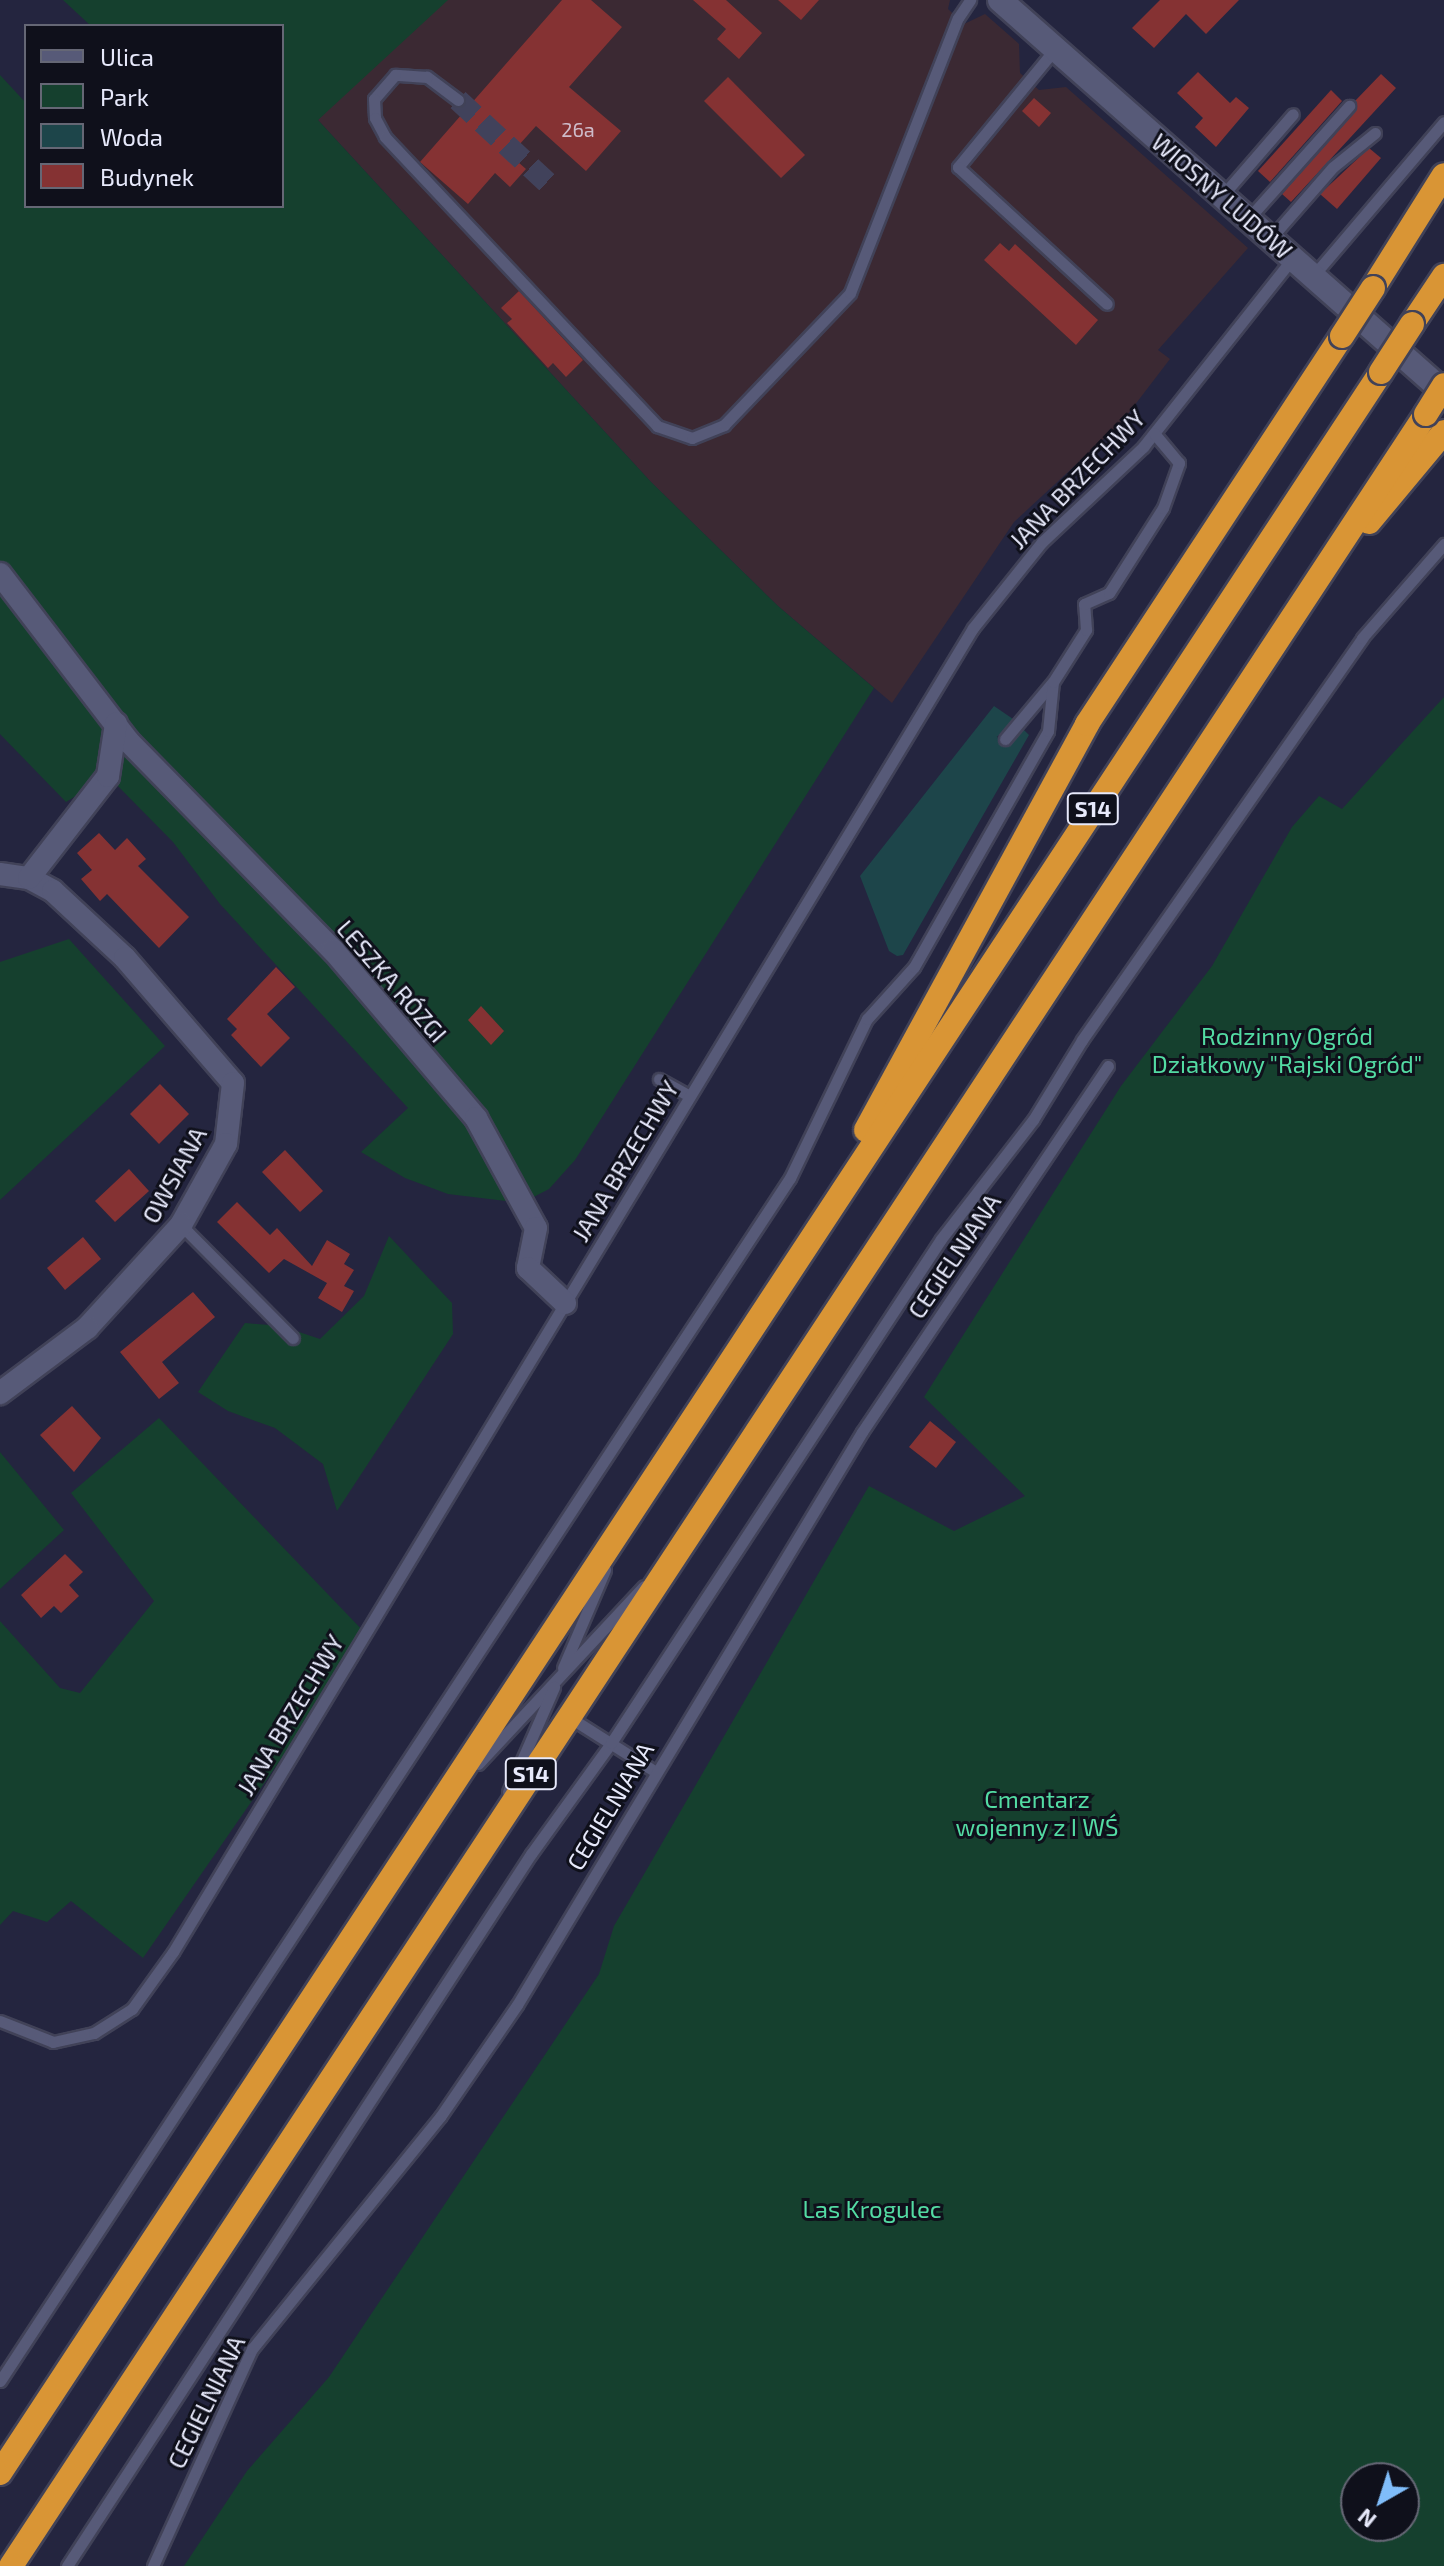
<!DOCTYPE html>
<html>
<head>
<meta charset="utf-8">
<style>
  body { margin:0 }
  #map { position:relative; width:1444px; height:2566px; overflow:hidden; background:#24253f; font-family:"Exo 2",sans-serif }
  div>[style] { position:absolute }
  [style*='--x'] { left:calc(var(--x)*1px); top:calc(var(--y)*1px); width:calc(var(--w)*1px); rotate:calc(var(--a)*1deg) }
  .industrial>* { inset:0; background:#3b2933 }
  .green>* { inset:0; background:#15402e }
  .water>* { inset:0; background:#1d454a }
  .building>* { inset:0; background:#853233 }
  .minor-tunnel>* { height:22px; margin-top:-11px; transform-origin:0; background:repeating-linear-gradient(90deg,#41425b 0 22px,transparent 0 33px) }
  .roads { filter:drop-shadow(2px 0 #414258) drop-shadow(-2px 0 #414258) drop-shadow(0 2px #414258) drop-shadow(0 -2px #414258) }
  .service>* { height:11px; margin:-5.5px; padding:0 5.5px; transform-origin:5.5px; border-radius:5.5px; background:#575a78 }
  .minor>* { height:22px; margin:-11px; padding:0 11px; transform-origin:11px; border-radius:11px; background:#575a78 }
  .tertiary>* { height:24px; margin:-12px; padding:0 12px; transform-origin:12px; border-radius:12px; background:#575a78 }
  .motorway>* { height:24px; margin:-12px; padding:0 12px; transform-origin:12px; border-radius:12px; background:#d99535 }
  .bridges { filter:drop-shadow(2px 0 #414258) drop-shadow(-2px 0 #414258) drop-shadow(0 2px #414258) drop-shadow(0 -2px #414258) }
  .motorway-bridge>* { height:24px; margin:-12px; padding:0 12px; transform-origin:12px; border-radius:12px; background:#d99535 }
  span { translate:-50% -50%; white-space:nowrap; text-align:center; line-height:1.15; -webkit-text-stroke:6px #0f101b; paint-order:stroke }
  .number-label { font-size:20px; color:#cebbc9 }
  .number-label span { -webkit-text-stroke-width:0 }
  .shield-label span { padding:2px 6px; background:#0f101b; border:2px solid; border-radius:6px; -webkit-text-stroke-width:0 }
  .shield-label { font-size:22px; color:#e7e9fb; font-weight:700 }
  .street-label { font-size:24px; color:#e7e9fb }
  .park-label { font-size:24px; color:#53dba3 }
  .legend { position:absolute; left:24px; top:24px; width:260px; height:184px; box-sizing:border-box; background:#0f101b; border:2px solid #656775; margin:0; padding:10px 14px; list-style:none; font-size:24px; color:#e7e9fb }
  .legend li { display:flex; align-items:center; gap:16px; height:40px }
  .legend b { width:40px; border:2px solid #656775 }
  .north { position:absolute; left:1340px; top:2462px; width:80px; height:80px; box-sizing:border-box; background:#0f101b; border:2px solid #656775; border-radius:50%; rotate:219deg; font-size:22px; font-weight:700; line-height:32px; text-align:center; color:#e7e9fb }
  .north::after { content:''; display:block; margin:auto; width:28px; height:36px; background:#80bdfa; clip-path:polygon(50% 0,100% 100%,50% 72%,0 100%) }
</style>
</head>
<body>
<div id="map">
  <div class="industrial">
    <div style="clip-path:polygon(443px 0,950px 0,948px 9px,964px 24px,985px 14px,1019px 44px,1020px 73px,1039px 90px,1066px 87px,1248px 248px,1158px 350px,1170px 359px,1121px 423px,1014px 522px,892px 703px,778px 606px,651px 482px,318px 120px,391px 38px)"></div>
  </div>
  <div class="green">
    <div style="clip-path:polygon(63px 0,448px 0,318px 120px,651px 482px,778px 606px,874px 688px,575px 1160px,549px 1189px,522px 1203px,448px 1194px,405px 1178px,361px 1152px,408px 1108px,220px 904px,173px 842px,108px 776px,66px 802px,0 734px,0 75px,26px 103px,26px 206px,282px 206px,282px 26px,91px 26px)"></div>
    <div style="clip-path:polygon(evenodd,1444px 697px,1444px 2566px,184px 2566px,247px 2471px,329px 2377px,599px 1974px,614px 1926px,869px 1486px,954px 1531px,1025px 1496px,924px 1397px,1121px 1086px,1212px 966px,1292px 827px,1319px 796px,1342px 809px,1444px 697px,1356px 2478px,1404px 2478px,1404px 2526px,1356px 2526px,1356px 2478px)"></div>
    <div style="clip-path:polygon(69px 939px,165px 1046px,0 1200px,0 962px)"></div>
    <div style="clip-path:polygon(389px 1236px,452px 1303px,453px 1334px,337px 1511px,323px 1464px,275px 1428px,228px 1411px,198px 1392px,245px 1323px,281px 1326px,320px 1339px,364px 1296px)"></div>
    <div style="clip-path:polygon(159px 1418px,367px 1635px,143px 1958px,71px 1901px,47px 1922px,13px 1911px,0 1925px,0 1621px,60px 1688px,80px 1693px,154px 1601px,71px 1493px)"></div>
    <div style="clip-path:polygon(0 1452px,64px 1530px,0 1589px)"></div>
  </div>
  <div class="water">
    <div style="clip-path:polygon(994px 706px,1013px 719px,997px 737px,1007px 746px,1023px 729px,1029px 735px,903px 955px,897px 956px,889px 951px,860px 876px)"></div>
  </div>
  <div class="building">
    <div style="clip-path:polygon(562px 0,591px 0,622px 27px,569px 87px,621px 131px,586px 171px,536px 126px,510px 155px,526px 169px,510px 187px,495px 173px,468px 204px,420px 162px)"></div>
    <div style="clip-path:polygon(693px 0,726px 0,762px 33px,739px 59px,717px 39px,726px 29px)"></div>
    <div style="clip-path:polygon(778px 0,819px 0,801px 20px)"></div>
    <div style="clip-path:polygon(1160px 0,1239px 0,1206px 34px,1186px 14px,1154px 48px,1132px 28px)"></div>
    <div style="clip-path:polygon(1198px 72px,1230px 103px,1236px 97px,1249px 108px,1216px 147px,1195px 127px,1203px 118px,1177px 93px)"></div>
    <div style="clip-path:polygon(1381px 74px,1396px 88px,1291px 202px,1282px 194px,1355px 112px,1355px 101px)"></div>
    <div style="clip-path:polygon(728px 77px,805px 155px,781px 178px,704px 101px)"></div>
    <div style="clip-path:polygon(1331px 90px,1342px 101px,1270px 182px,1258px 171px)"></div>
    <div style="clip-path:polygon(1034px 98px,1051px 113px,1039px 127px,1022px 111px)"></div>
    <div style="clip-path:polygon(1369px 148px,1381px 158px,1337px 209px,1320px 194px)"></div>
    <div style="clip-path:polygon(1000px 243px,1009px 251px,1015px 244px,1098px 320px,1076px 345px,984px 260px)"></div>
    <div style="clip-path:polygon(519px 291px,583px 360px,566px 377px,553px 363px,548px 368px,507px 323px,512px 319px,501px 308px)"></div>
    <div style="clip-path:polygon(99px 833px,115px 850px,127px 838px,146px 859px,138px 866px,189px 917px,159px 948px,107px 894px,100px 901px,81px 879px,92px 870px,77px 853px)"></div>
    <div style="clip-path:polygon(276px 967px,295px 987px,267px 1014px,290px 1038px,261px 1067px,231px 1035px,237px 1029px,227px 1019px)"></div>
    <div style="clip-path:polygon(481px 1006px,504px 1031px,491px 1045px,468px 1020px)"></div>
    <div style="clip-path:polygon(160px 1084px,189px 1114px,159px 1144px,130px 1114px)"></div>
    <div style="clip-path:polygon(285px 1150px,323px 1191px,300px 1212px,262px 1172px)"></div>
    <div style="clip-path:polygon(129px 1169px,149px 1191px,115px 1222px,95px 1201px)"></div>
    <div style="clip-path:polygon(237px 1202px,270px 1235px,277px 1228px,312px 1266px,327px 1240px,350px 1254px,344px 1264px,354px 1270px,344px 1286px,354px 1291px,342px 1312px,318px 1298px,327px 1283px,284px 1259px,269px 1273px,217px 1222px)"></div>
    <div style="clip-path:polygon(83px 1237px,101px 1259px,65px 1290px,47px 1268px)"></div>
    <div style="clip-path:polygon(193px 1292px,215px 1317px,162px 1362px,179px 1383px,159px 1399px,120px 1352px)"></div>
    <div style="clip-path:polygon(72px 1406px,101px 1438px,74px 1472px,40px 1435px)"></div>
    <div style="clip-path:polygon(930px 1421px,956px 1442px,936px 1468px,909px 1447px)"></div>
    <div style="clip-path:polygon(65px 1554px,83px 1572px,69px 1585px,79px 1596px,61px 1613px,54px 1606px,41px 1618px,21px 1595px)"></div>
  </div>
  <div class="minor-tunnel">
    <div style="--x:458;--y:100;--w:129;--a:42.8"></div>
  </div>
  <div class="roads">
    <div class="service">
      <div style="--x:1055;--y:49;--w:153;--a:129.4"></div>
      <div style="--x:958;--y:167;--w:202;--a:42.6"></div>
      <div style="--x:458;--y:100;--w:39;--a:-143"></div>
      <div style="--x:427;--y:77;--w:32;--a:-176"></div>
      <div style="--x:395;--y:75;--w:32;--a:131"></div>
      <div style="--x:374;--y:99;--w:19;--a:87"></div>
      <div style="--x:375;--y:118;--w:21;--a:62"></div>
      <div style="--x:385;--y:137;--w:397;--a:46.7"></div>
      <div style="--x:657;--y:426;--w:37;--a:19"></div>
      <div style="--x:692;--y:438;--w:35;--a:-22"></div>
      <div style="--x:724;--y:425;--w:182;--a:-46.3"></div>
      <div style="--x:850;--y:293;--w:295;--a:-68.6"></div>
      <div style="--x:958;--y:18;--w:22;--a:-56"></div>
      <div style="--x:1222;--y:196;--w:108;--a:-49.1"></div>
      <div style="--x:1248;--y:219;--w:152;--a:-48.2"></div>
      <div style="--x:1271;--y:238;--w:94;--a:-48.9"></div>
      <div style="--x:1333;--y:167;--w:54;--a:-39"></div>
      <div style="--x:1313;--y:276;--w:202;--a:-49.6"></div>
      <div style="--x:1005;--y:739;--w:73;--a:-50"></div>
      <div style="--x:659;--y:1079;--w:35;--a:29"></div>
      <div style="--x:181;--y:1225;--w:159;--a:45.3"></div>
      <div style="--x:563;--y:1668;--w:107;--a:-66.8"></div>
      <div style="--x:569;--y:1717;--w:103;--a:32.3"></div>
      <div style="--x:478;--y:1764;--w:243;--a:-47"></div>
      <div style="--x:508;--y:1792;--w:115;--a:-66.3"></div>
      <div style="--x:0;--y:2021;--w:57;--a:21.6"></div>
      <div style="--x:53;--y:2042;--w:42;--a:-12.4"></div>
      <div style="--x:94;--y:2033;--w:45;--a:-32.3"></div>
      <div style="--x:132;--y:2009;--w:70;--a:-54.3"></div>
      <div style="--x:173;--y:1952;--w:1547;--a:-58.86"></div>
      <div style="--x:973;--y:628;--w:110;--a:-51.3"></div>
      <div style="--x:1042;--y:542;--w:139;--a:-43.2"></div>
      <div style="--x:1143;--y:447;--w:241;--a:-51.6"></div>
      <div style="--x:0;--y:2381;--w:1439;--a:-56.71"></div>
      <div style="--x:790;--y:1178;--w:177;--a:-64.2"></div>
      <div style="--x:867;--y:1019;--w:70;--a:-47.9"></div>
      <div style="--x:914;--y:967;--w:271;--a:-60.4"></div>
      <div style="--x:1048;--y:731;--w:49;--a:-84.2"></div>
      <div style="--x:1053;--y:682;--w:62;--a:-57.6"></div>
      <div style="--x:1086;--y:630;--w:26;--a:-94"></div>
      <div style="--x:1084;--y:604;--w:27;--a:-24"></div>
      <div style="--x:1109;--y:593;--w:101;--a:-57.6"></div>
      <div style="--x:1163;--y:508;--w:48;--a:-70.4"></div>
      <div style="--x:1179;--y:463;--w:39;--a:-130"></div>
      <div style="--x:67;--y:2566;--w:850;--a:-56.91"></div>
      <div style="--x:531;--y:1854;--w:137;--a:-54.2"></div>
      <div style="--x:611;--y:1743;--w:602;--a:-56.78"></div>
      <div style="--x:941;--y:1239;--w:150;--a:-52.3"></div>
      <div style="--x:1033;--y:1120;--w:94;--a:-58.5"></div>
      <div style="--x:1082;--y:1040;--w:490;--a:-55.1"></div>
      <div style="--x:1362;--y:638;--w:125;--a:-48.9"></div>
      <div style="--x:153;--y:2566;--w:239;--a:-65.5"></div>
      <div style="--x:252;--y:2349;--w:299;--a:-51"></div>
      <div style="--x:440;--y:2117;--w:136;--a:-55.5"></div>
      <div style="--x:517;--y:2005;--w:669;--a:-58.95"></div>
      <div style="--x:862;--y:1432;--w:441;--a:-56.1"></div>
    </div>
    <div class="minor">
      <div style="--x:0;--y:574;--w:210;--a:52.5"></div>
      <div style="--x:128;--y:741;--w:293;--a:45.6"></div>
      <div style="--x:333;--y:950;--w:221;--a:49.6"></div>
      <div style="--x:476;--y:1118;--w:125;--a:61.4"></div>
      <div style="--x:536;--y:1228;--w:41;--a:101.3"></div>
      <div style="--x:528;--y:1268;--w:51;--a:43.4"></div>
      <div style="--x:0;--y:874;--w:29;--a:8"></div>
      <div style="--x:29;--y:878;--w:27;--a:28"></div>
      <div style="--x:53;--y:891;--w:98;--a:42.9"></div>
      <div style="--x:125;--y:958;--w:165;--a:49.2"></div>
      <div style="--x:233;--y:1083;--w:61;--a:96.5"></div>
      <div style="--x:226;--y:1144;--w:93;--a:119.1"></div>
      <div style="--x:181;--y:1225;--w:139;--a:132.4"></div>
      <div style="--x:87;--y:1328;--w:109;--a:143.2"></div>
      <div style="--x:29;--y:878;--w:129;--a:-52.2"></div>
      <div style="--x:108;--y:776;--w:53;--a:-81.3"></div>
    </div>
    <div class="tertiary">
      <div style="--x:1000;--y:0;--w:592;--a:41.44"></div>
    </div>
    <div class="motorway">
      <div style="--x:1373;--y:288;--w:133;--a:-57.9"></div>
      <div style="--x:1412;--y:324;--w:58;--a:-56.3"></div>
      <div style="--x:1369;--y:522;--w:117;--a:-50.2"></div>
      <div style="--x:866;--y:1130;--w:462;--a:-61.4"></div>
      <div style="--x:1087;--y:724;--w:464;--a:-56.7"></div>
      <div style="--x:0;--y:2473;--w:2514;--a:-56.68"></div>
      <div style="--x:11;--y:2566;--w:2576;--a:-56.67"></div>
    </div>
  </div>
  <div class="bridges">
    <div class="motorway-bridge">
      <div style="--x:1342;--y:336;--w:57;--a:-57.1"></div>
      <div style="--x:1381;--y:372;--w:57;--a:-57.1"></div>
      <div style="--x:1426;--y:414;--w:34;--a:-58"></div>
    </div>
  </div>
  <div class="number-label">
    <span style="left:578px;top:129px">26a</span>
  </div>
  <div class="shield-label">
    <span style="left:1093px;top:809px">S14</span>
    <span style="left:531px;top:1774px">S14</span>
  </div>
  <div class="street-label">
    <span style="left:1222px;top:196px;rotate:41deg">WIOSNY LUDÓW</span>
    <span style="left:1077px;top:479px;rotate:-46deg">JANA BRZECHWY</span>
    <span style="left:392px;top:981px;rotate:49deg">LESZKA RÓZGI</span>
    <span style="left:625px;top:1161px;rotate:-59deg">JANA BRZECHWY</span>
    <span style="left:174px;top:1175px;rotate:-61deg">OWSIANA</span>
    <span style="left:954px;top:1256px;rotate:-56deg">CEGIELNIANA</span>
    <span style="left:290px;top:1715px;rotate:-59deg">JANA BRZECHWY</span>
    <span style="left:610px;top:1806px;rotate:-59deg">CEGIELNIANA</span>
    <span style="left:206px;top:2402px;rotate:-64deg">CEGIELNIANA</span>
  </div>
  <div class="park-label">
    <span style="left:1287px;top:1050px">Rodzinny Ogród<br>Działkowy "Rajski Ogród"</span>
    <span style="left:1037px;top:1813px">Cmentarz<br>wojenny z I WŚ</span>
    <span style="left:872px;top:2209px">Las Krogulec</span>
  </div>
  <ul class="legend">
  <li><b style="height:10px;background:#575a78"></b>Ulica</li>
  <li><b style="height:22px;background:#15402e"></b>Park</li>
  <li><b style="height:22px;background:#1d454a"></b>Woda</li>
  <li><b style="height:22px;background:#853233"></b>Budynek</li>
  </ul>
  <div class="north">N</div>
</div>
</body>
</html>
